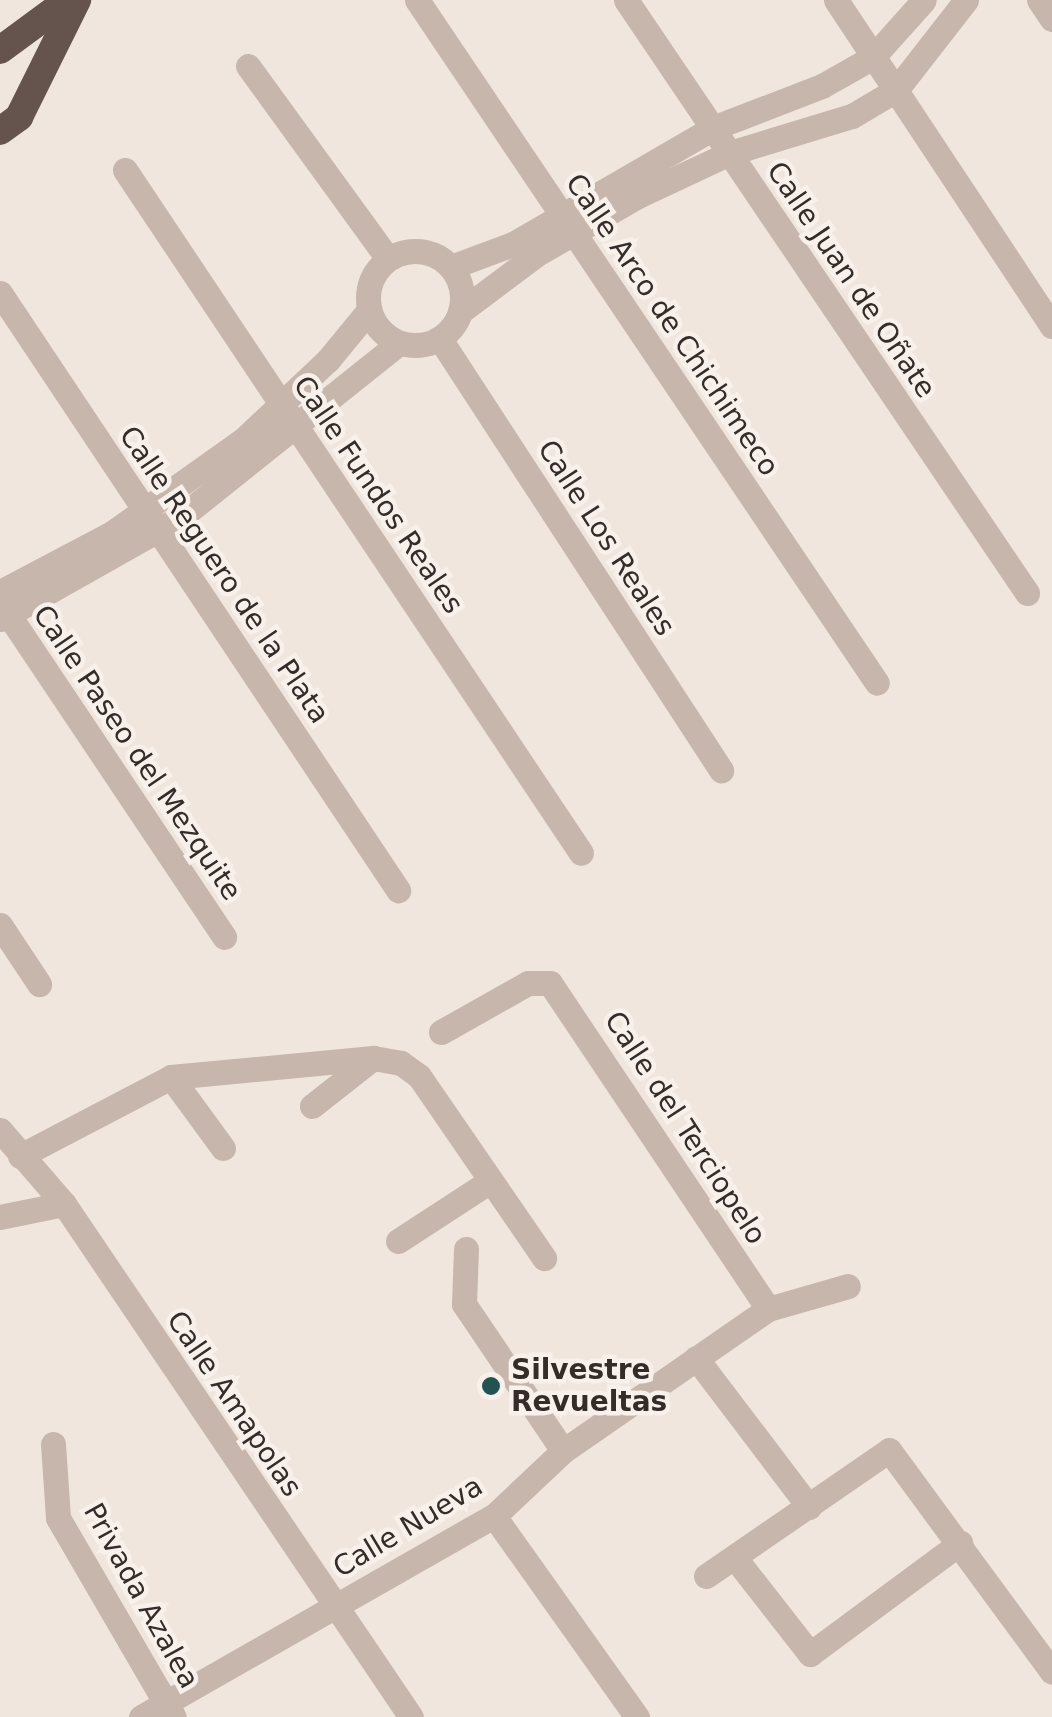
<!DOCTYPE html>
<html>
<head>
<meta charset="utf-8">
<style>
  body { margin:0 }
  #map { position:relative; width:1052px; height:1717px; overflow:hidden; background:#f0e6de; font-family:"DejaVu Sans",sans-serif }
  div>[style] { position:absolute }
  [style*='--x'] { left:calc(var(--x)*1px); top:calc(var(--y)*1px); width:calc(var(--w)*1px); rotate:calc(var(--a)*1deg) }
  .minor>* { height:25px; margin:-12.5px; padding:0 12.5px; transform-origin:12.5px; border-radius:12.5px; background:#c7b6ab }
  .minor>.ring { margin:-12.5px; padding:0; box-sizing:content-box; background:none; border:25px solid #c7b6ab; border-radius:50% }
  .trunk>* { height:28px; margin:-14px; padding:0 14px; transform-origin:14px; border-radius:14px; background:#65544e }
  .dots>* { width:28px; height:28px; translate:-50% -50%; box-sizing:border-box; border:5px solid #f8f0ea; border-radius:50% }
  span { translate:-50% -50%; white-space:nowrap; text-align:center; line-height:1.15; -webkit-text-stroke:9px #f8f0ea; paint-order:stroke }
  .street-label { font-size:28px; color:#352c29 }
  .poi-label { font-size:28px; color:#352c29; font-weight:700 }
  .left { translate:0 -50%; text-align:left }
</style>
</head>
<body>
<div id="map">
  <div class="minor">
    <div style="--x:417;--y:0;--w:823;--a:56.04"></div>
    <div style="--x:626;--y:0;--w:716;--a:55.93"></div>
    <div style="--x:836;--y:0;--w:391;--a:56.5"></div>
    <div style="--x:1039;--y:0;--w:23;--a:56"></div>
    <div style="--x:248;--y:66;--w:238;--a:54"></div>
    <div style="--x:125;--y:170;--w:821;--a:56.27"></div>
    <div class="ring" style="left:368px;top:251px;width:69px;height:69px"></div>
    <div style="--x:451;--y:267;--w:66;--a:-20.4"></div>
    <div style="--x:513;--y:244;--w:231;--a:-30.1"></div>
    <div style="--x:713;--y:128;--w:117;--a:-21.1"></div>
    <div style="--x:822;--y:86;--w:59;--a:-29.6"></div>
    <div style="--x:873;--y:57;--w:76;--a:-48.2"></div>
    <div style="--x:0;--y:293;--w:718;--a:56.31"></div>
    <div style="--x:461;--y:311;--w:95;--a:-36.9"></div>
    <div style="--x:537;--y:254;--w:116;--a:-29.9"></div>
    <div style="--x:638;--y:196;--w:102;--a:-25.1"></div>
    <div style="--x:730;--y:153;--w:127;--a:-16.9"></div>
    <div style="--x:852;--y:116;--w:51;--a:-30.6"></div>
    <div style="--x:896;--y:90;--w:114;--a:-52.1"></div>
    <div style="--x:440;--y:339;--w:515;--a:56.9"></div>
    <div style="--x:0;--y:592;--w:127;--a:-27.8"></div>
    <div style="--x:112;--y:533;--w:161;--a:-35.4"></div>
    <div style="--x:243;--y:440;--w:117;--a:-43.3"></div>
    <div style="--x:328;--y:360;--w:65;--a:-50.6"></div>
    <div style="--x:0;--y:602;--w:403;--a:56.2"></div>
    <div style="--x:0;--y:619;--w:208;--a:-29.4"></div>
    <div style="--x:181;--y:517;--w:279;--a:-38.6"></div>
    <div style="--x:0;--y:925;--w:71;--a:56.5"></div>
    <div style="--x:441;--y:1032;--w:100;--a:-29.4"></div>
    <div style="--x:528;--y:983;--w:22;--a:0"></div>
    <div style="--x:550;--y:983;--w:392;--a:56.2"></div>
    <div style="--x:171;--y:1077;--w:88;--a:53.8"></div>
    <div style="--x:312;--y:1106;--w:78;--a:-38.2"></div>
    <div style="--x:0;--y:1130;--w:98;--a:49.1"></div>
    <div style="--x:64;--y:1204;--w:619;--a:55.93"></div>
    <div style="--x:20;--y:1156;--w:170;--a:-27.6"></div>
    <div style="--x:171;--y:1077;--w:203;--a:-5.4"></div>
    <div style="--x:373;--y:1058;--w:28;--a:10"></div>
    <div style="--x:401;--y:1063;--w:22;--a:36"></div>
    <div style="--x:419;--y:1076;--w:221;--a:55.5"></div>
    <div style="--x:0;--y:1217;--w:65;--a:-11.5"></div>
    <div style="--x:398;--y:1241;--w:110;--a:-33.1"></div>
    <div style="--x:466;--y:1249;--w:55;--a:92.1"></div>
    <div style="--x:464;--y:1304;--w:177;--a:56"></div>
    <div style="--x:696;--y:1358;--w:187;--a:52.8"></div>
    <div style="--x:53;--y:1444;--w:74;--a:86.1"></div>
    <div style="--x:58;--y:1518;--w:230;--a:59.8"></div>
    <div style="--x:494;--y:1516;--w:247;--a:54.6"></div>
    <div style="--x:735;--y:1558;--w:122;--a:52"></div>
    <div style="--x:810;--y:1654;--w:187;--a:-36.5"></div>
    <div style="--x:706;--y:1576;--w:222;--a:-34.5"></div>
    <div style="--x:889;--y:1450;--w:275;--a:53.7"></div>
    <div style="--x:141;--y:1717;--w:406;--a:-29.7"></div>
    <div style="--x:494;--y:1516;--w:95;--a:-43.3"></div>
    <div style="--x:563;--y:1451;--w:249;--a:-34.7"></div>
    <div style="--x:768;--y:1309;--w:83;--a:-16"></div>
  </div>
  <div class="trunk">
    <div style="--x:0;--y:50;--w:84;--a:-36.3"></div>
    <div style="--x:0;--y:131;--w:24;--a:-36"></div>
    <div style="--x:19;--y:117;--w:131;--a:-63.6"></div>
  </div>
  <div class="dots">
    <div style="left:491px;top:1386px;background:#235252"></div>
  </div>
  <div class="street-label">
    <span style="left:851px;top:280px;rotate:56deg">Calle Juan de Oñate</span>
    <span style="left:672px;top:325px;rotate:56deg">Calle Arco de Chichimeco</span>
    <span style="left:378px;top:495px;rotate:56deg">Calle Fundos Reales</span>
    <span style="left:606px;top:538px;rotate:57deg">Calle Los Reales</span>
    <span style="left:224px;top:575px;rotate:56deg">Calle Reguero de la Plata</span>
    <span style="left:137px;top:753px;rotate:56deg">Calle Paseo del Mezquite</span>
    <span style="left:685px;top:1128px;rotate:57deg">Calle del Terciopelo</span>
    <span style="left:234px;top:1404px;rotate:56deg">Calle Amapolas</span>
    <span style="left:408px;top:1527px;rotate:-31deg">Calle Nueva</span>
    <span style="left:141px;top:1596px;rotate:61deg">Privada Azalea</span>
  </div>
  <div class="poi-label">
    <span class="left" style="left:511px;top:1386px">Silvestre<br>Revueltas</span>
  </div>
</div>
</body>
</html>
